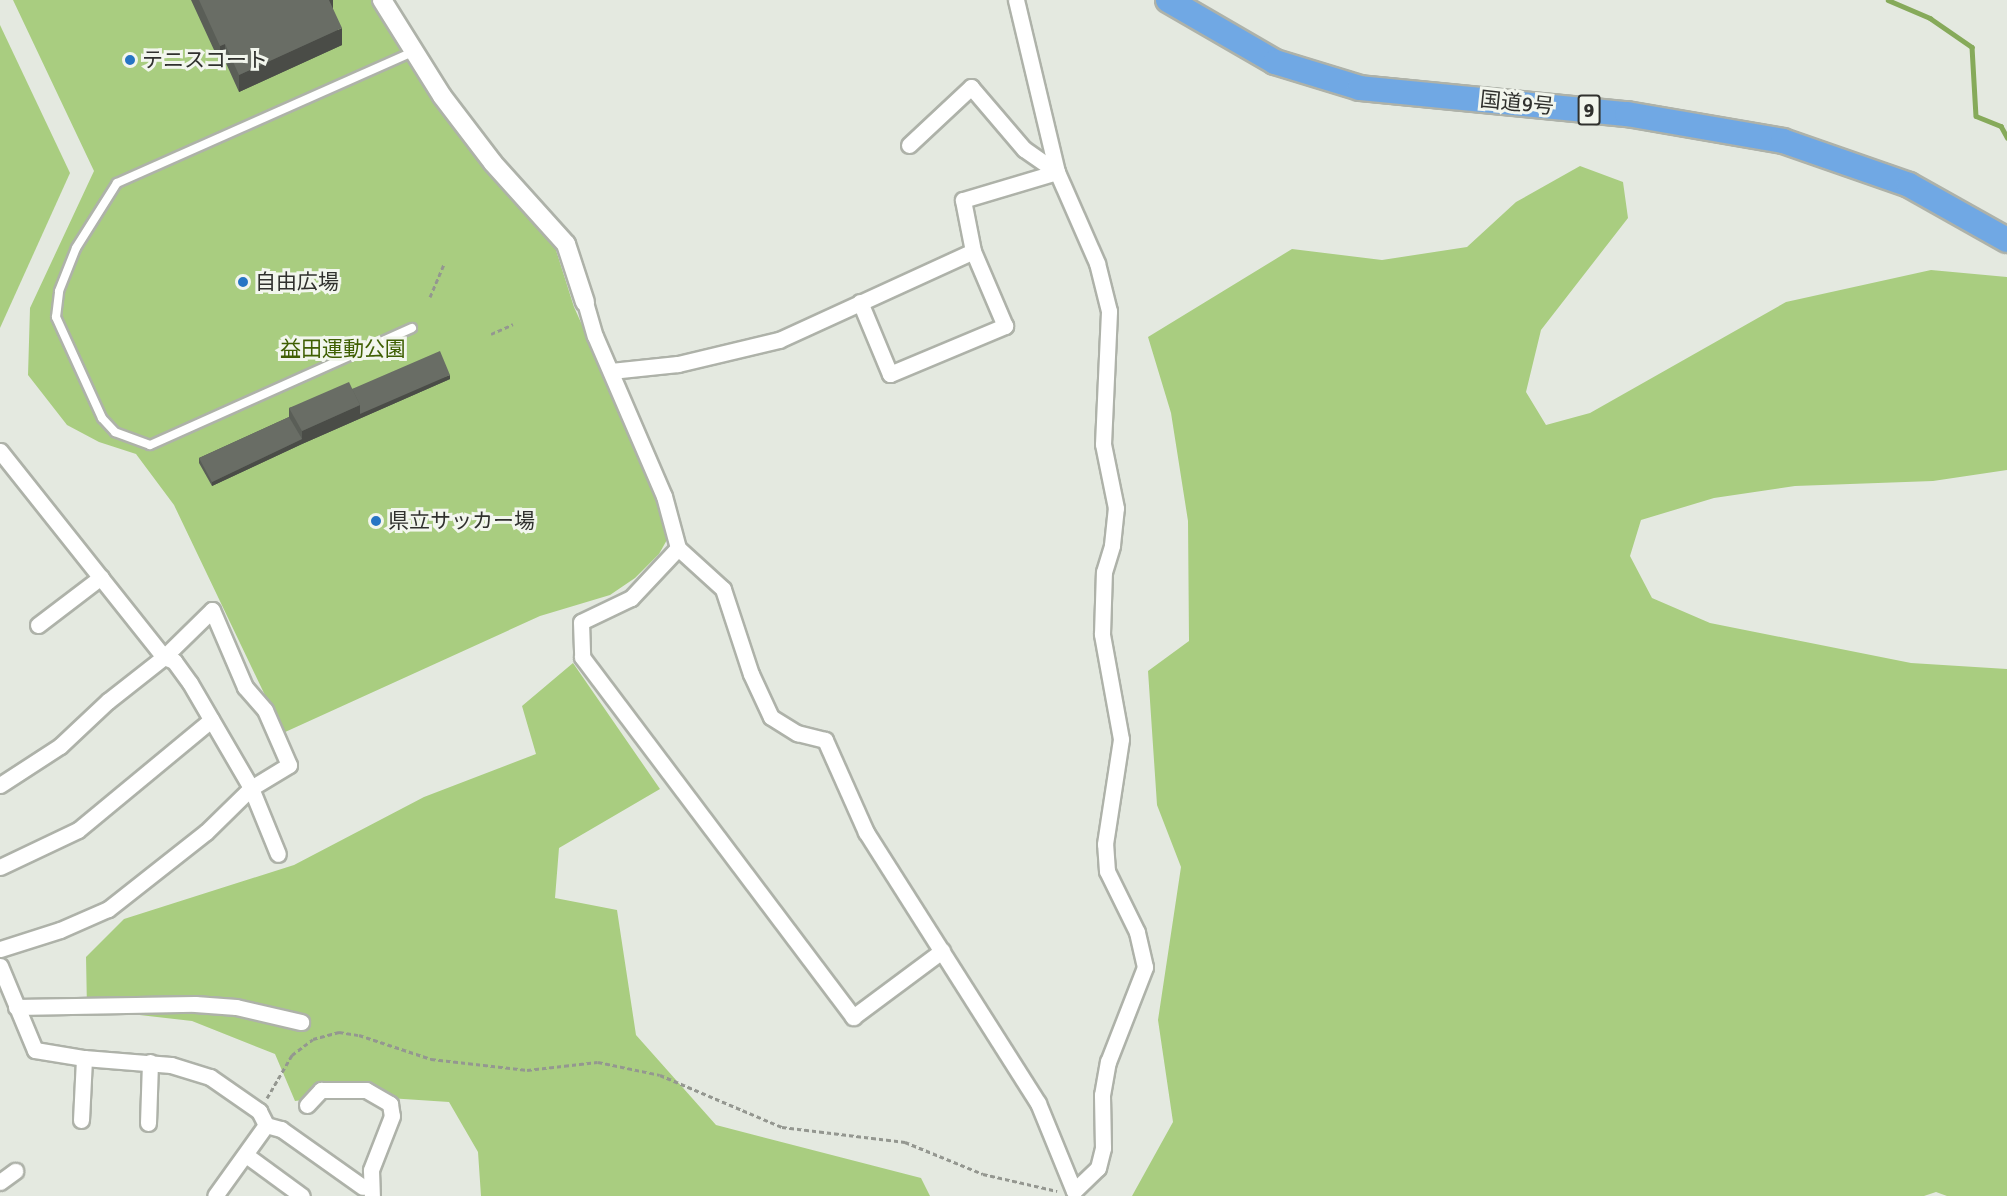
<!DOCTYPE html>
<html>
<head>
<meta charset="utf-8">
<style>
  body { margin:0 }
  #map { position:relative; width:2007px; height:1196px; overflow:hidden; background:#e4e9e0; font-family:Signika,"Noto Sans JP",sans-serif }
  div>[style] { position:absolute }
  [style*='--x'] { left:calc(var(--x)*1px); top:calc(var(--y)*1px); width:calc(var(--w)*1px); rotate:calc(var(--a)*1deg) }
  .green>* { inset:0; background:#a9cd80 }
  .stream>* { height:4.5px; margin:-2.25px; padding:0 2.25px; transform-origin:2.25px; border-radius:2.25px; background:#86aa5a }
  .path>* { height:3px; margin-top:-1.5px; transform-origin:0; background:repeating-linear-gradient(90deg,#949790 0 4.5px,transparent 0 7.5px) }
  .roads { filter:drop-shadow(2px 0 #aeb2a9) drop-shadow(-2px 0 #aeb2a9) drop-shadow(0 2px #aeb2a9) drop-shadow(0 -2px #aeb2a9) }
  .service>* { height:8px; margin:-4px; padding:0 4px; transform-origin:4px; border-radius:4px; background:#fff }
  .minor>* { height:15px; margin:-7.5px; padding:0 7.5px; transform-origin:7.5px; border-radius:7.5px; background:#fff }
  .tertiary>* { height:18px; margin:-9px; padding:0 9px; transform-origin:9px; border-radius:9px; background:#fff }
  .trunk>* { height:24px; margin:-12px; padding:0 12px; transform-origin:12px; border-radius:12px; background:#70a8e4 }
  .wall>* { inset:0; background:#5a5e57 }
  .shaded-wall>* { inset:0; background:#4a4c47 }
  .building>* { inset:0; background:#696d65 }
  .dots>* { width:16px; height:16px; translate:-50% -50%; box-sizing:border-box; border:3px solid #f2f6ed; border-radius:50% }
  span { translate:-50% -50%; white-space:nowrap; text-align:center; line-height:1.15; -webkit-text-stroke:6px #f2f6ed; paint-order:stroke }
  .shield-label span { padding:2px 4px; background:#f2f6ed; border:2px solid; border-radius:4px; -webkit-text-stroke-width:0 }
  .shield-label { font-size:20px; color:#30312e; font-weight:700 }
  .poi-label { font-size:21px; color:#30312e }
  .left { translate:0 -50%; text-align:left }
  .street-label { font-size:21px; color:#30312e }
  .park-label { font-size:21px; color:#3f5f03 }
</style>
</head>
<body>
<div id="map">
  <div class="green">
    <div style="clip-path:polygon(13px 0,374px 0,440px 108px,555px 247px,574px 307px,660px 499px,668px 538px,659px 554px,635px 578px,610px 595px,540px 616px,283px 733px,174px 505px,136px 454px,99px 442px,67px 425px,28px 375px,30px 308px,94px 171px)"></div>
    <div style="clip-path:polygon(0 25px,70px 173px,0 328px)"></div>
    <div style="clip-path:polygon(1580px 166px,1623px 182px,1628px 218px,1541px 330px,1526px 392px,1546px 425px,1590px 413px,1786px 302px,1931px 270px,2007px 277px,2007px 470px,1933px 481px,1795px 486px,1714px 498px,1641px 520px,1630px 556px,1652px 598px,1710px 623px,1911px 663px,2007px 669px,2007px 1196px,1947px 1196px,1936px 1192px,1924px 1196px,1132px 1196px,1173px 1122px,1158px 1020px,1181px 867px,1157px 805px,1148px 671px,1189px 641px,1188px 521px,1171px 413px,1148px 337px,1292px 249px,1382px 260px,1467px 247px,1516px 202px)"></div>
    <div style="clip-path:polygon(573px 663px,660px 789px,559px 848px,555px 898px,617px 910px,636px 1035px,716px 1125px,921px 1178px,930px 1196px,481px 1196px,478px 1152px,449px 1102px,343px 1095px,295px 1101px,275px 1054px,192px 1021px,87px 1009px,86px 957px,124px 919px,294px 865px,424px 797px,536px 754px,522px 706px)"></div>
  </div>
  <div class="stream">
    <div style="--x:1888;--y:0;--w:46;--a:23.2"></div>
    <div style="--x:1930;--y:18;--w:51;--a:34.6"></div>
    <div style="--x:1972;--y:47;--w:69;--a:86.7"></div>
    <div style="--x:1976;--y:116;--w:27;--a:22"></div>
    <div style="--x:2001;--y:126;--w:13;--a:61"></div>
  </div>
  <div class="path">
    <div style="--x:430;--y:297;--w:36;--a:-67"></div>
    <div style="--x:491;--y:334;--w:24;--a:-24"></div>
    <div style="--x:267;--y:1098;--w:50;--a:-59.8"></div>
    <div style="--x:292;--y:1055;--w:26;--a:-37"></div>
    <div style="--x:313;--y:1039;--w:27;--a:-15"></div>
    <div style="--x:339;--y:1032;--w:20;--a:9"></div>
    <div style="--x:359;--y:1035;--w:76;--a:18.4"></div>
    <div style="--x:431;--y:1059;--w:97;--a:6.5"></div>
    <div style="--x:527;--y:1070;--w:71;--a:-6.4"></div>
    <div style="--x:598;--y:1062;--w:63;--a:11.8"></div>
    <div style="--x:660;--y:1075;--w:133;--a:23.1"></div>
    <div style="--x:782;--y:1127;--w:124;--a:7"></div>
    <div style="--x:905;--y:1142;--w:84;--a:22.3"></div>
    <div style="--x:983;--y:1174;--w:76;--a:12.9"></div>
  </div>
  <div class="roads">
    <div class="service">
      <div style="--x:412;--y:328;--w:287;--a:155.9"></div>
      <div style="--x:150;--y:445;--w:37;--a:-160"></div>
      <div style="--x:115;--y:432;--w:19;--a:-133"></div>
      <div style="--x:102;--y:418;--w:111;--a:-114.5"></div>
      <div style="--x:56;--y:317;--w:26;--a:-83"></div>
      <div style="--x:59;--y:291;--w:46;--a:-68.4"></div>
      <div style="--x:76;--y:248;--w:77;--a:-57.8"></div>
      <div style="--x:117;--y:183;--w:324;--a:-23.9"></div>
    </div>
    <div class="minor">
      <div style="--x:909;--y:145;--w:85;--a:-43.1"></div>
      <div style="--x:971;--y:87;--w:82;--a:49.5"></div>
      <div style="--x:1024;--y:149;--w:40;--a:34.9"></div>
      <div style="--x:585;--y:302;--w:35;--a:74"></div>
      <div style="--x:595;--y:336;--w:174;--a:66.7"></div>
      <div style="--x:664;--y:496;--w:54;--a:74.9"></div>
      <div style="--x:678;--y:548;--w:61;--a:42.3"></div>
      <div style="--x:723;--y:589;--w:89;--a:71.8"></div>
      <div style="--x:751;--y:674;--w:47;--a:65.1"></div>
      <div style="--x:771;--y:717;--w:31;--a:32"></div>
      <div style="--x:797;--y:733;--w:29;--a:14"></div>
      <div style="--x:825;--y:740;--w:101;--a:66"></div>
      <div style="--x:866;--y:832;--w:321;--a:57.6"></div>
      <div style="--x:1038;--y:1103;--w:95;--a:67.8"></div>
      <div style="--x:1074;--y:1191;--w:33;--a:-44"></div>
      <div style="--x:1098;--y:1168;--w:21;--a:-76"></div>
      <div style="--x:1103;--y:1148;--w:53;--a:-91.1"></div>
      <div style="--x:1102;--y:1095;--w:34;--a:-80"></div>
      <div style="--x:1108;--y:1062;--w:102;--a:-68.7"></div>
      <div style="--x:1145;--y:967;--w:36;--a:-103"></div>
      <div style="--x:1137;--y:932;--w:68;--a:-116.2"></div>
      <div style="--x:1107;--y:871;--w:27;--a:-94"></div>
      <div style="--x:1105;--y:844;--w:106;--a:-81.3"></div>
      <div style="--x:1121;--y:739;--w:107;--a:-100.3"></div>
      <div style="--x:1102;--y:634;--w:62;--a:-88.2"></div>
      <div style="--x:1104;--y:572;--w:28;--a:-73"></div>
      <div style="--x:1112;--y:545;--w:37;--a:-84"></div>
      <div style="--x:1116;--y:508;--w:65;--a:-101.5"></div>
      <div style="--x:1103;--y:444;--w:133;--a:-87.4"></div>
      <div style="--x:1109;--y:311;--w:49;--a:-104"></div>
      <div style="--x:1097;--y:263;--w:99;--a:-113.7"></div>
      <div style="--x:1057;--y:172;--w:177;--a:-103.4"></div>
      <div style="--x:860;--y:302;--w:78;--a:67.4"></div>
      <div style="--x:890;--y:374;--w:125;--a:-22.7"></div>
      <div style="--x:1005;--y:326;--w:82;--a:-113.1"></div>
      <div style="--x:611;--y:371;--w:67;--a:-6"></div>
      <div style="--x:678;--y:364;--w:104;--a:-13.4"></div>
      <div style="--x:779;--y:340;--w:213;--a:-24.6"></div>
      <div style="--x:973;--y:251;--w:52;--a:-101.1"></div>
      <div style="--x:963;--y:200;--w:98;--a:-16.6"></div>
      <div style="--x:0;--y:451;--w:263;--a:51.5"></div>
      <div style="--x:164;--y:657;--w:11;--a:22"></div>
      <div style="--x:174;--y:661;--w:27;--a:54"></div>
      <div style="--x:190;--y:683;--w:121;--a:59.8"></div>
      <div style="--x:251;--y:788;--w:63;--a:135.6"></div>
      <div style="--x:206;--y:832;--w:125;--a:141.8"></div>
      <div style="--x:108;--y:909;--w:52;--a:156.4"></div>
      <div style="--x:60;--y:930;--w:63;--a:162.4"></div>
      <div style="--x:678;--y:548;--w:69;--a:133.2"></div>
      <div style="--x:631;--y:598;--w:55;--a:154.4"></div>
      <div style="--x:581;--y:622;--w:35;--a:88"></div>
      <div style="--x:582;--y:657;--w:451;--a:53"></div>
      <div style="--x:853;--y:1017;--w:111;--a:-36.6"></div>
      <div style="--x:38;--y:625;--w:79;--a:-37.3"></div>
      <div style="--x:0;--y:785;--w:72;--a:-33"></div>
      <div style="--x:60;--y:746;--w:66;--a:-43.2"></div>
      <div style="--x:108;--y:701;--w:71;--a:-38.2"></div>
      <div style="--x:164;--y:657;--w:67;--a:-44.4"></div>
      <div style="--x:212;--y:610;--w:84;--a:66.8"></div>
      <div style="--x:245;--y:687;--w:30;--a:49"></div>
      <div style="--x:265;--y:710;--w:60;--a:66.4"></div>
      <div style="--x:289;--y:765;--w:44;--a:148.8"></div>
      <div style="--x:251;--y:788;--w:71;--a:67.8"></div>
      <div style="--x:0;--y:867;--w:86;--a:-25.4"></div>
      <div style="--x:78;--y:830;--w:173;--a:-39.6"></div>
      <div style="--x:0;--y:966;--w:91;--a:67.4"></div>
      <div style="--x:35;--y:1050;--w:50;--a:9.3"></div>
      <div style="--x:84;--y:1058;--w:87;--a:4.6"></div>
      <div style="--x:171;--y:1065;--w:41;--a:17.1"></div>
      <div style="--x:210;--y:1077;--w:60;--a:34.8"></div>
      <div style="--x:259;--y:1111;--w:16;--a:63"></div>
      <div style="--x:266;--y:1125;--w:87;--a:125.7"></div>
      <div style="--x:16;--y:1007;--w:179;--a:-1"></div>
      <div style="--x:195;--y:1004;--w:41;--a:4.2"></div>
      <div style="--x:236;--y:1007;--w:67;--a:13"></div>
      <div style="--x:307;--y:1105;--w:21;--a:-47"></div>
      <div style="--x:321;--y:1090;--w:45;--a:0"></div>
      <div style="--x:366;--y:1090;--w:28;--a:30"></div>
      <div style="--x:390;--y:1104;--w:12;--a:81"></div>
      <div style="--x:392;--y:1116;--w:58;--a:111.3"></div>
      <div style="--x:371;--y:1170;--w:26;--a:88"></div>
      <div style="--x:81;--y:1120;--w:62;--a:-87.2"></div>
      <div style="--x:148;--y:1123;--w:61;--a:-88.1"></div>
      <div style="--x:266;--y:1125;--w:16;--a:15"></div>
      <div style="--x:281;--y:1129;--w:100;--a:35.3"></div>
      <div style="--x:246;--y:1155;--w:69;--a:36.2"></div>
      <div style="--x:0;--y:1182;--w:19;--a:-36"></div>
    </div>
    <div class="tertiary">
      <div style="--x:382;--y:0;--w:113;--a:58"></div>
      <div style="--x:442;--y:96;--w:84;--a:52.7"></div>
      <div style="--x:493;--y:163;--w:109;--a:48"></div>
      <div style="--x:566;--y:244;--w:61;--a:71.9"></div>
    </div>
    <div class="trunk">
      <div style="--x:1168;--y:0;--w:124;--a:30.1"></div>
      <div style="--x:1275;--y:62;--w:89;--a:17"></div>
      <div style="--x:1360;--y:88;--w:268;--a:5.6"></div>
      <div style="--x:1627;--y:114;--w:158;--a:9.8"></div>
      <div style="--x:1783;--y:141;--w:133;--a:19.2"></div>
      <div style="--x:1909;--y:185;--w:112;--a:29.3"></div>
    </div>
  </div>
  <div class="wall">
    <div style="clip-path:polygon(191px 0,333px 0,333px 10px,342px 45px,239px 92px,225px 61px,220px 63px)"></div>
    <div style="clip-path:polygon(450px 379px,302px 444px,212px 486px,199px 463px,199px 458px,289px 417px,289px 408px,352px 389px)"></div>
  </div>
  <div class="shaded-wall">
    <div style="clip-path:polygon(328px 0,333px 0,333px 12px)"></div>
    <div style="clip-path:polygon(342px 28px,342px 45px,239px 92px,239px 75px)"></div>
    <div style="clip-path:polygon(225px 44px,225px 61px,220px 63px,220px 46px)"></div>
    <div style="clip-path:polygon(450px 375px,450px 379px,302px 444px,212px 486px,212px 482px,302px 439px,302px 431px,360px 405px)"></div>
  </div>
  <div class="building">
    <div style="clip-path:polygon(199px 0,329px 0,342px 28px,239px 75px,225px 44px,220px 46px)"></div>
    <div style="clip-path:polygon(440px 351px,450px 375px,360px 414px,360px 405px,352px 389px)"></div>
    <div style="clip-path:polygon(349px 382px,360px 405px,302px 431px,289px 408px)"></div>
    <div style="clip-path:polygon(289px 417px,302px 439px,212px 482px,199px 458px)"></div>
  </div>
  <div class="dots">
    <div style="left:130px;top:60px;background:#2675c4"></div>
    <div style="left:243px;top:282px;background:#2675c4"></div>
    <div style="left:376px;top:521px;background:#2675c4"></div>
  </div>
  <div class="shield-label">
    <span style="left:1589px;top:110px">9</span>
  </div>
  <div class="poi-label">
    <span class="left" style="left:142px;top:60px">テニスコート</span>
    <span class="left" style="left:255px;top:282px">自由広場</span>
    <span class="left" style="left:388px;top:521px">県立サッカー場</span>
  </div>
  <div class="street-label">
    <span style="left:1517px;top:103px;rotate:6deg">国道9号</span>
  </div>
  <div class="park-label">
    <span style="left:343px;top:349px">益田運動公園</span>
  </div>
</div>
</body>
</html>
